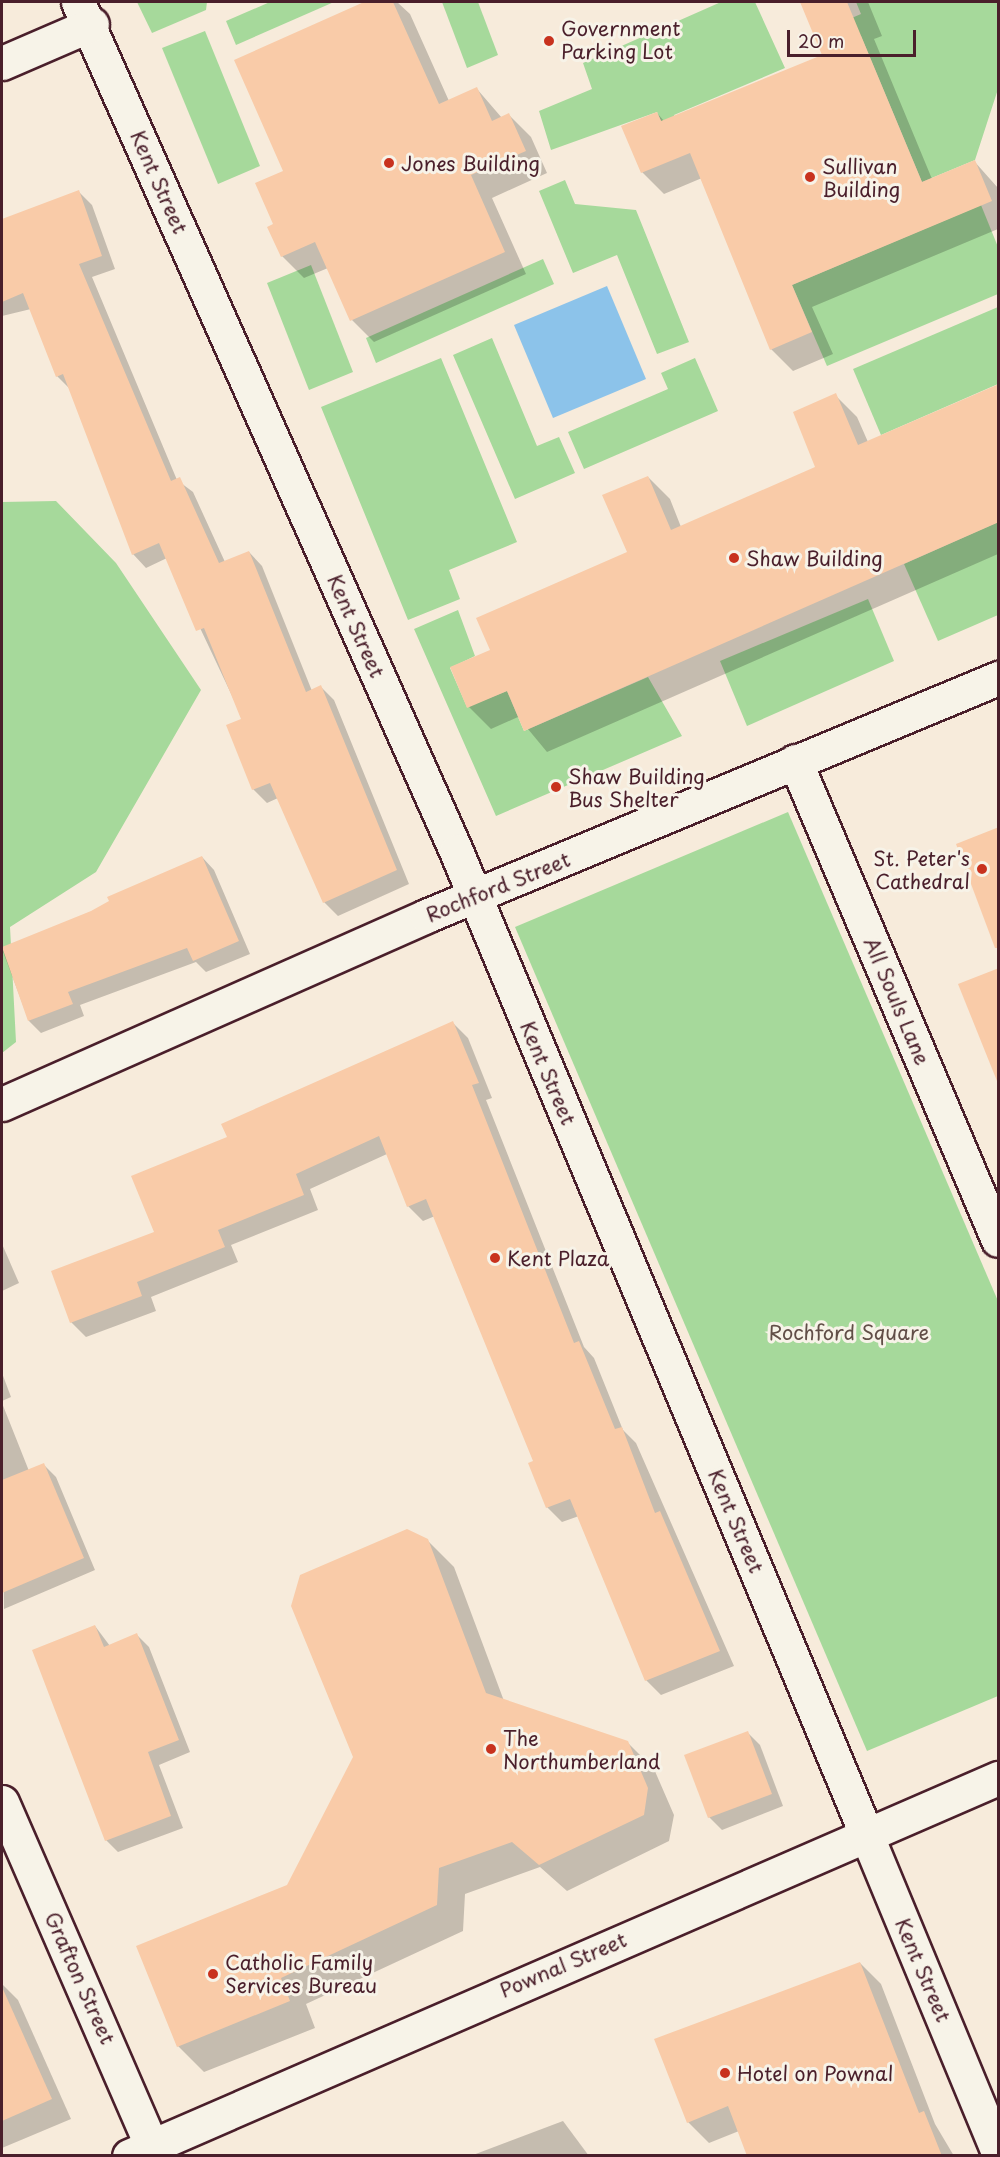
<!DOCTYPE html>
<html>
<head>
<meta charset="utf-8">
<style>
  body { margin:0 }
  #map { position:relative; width:1000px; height:2157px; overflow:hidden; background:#f7ebdb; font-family:"Playpen Sans",sans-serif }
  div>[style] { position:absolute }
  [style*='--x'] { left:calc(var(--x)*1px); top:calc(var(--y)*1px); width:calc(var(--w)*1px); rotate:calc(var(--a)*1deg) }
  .green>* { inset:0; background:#a6d99b }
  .water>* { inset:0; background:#8cc3ea }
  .shadow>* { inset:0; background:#0003 }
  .building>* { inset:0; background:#f9cba8 }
  .roads { filter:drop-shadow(2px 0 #4a1f2b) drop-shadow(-2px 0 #4a1f2b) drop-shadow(0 2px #4a1f2b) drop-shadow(0 -2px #4a1f2b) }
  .minor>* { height:33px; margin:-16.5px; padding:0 16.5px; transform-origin:16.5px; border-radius:16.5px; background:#f7f3e8 }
  .tertiary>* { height:33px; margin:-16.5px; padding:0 16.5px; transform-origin:16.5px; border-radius:16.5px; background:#f7f3e8 }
  .dots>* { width:16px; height:16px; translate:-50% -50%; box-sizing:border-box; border:3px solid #f7f3e8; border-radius:50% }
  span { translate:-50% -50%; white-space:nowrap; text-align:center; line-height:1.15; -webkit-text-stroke:6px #f7f3e8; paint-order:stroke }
  .poi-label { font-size:20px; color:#4a1f2b }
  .left { translate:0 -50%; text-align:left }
  .right { translate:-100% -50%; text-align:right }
  .street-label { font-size:20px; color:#4a1f2b }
  .park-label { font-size:20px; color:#614e47 }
  .frame { position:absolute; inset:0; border:3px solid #4a1f2b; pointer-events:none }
  .scale { position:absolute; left:787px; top:30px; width:129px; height:27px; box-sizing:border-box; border:3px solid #4a1f2b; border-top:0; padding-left:8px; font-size:18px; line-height:21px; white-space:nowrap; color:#4a1f2b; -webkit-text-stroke:4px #f7f3e8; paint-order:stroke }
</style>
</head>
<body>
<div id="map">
  <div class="green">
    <div style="clip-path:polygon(137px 2px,207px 2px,206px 10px,152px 33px)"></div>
    <div style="clip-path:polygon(270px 2px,334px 2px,236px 45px,226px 21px)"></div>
    <div style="clip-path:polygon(442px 2px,478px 2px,498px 55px,467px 68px)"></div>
    <div style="clip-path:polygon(721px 2px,755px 2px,785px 68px,674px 115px,676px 120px,663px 125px,657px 112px,551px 150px,539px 111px,592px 89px,583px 63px)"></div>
    <div style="clip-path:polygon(856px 2px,998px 2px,998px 89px,975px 160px,922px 182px,861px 36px,840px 23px,861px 14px)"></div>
    <div style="clip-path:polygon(205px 31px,260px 166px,218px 184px,162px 48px)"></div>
    <div style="clip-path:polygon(565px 180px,575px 204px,636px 210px,689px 342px,657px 354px,617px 255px,573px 273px,539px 191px)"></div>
    <div style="clip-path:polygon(981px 205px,998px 247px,998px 294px,827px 366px,792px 285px)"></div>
    <div style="clip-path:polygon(543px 259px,554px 284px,376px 363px,366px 338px)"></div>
    <div style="clip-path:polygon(311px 265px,353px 372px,309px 390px,267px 283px)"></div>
    <div style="clip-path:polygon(998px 307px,998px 384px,881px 435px,853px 369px)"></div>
    <div style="clip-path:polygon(492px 338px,537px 446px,559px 437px,575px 473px,515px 499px,453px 355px)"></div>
    <div style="clip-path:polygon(441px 358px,517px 542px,449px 570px,460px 599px,408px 620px,321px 407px)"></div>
    <div style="clip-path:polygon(695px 358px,718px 411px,584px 469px,568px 432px,668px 389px,661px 373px)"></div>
    <div style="clip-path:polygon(56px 501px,116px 563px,201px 690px,96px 872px,10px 927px,16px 1042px,2px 1053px,2px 502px)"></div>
    <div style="clip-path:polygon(998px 522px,998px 615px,938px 641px,904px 564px)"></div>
    <div style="clip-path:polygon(868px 599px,894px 661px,747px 726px,720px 661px)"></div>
    <div style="clip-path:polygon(458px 610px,475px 656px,450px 668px,467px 707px,507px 691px,524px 731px,648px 677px,682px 736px,496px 816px,414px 629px)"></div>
    <div style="clip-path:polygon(788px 812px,998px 1301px,998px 1696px,867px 1751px,515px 927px)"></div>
  </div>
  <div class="water">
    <div style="clip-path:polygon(607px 286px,646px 379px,553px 418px,514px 325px)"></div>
  </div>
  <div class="shadow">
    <div style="clip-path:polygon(368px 2px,397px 2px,410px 14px,449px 101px,477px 89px,502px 118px,509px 115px,531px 137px,547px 173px,492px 198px,526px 274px,374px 342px,352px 320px,328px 268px,304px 278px,282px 256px,275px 225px,285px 171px,236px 61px)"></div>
    <div style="clip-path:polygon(801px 2px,868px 2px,882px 36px,874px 39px,932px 179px,974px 161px,998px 188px,998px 229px,812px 307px,833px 354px,793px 371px,771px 349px,702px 178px,664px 194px,642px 172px,657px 113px,664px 121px,824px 55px)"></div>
    <div style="clip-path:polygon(79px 192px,92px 205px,115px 269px,92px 277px,177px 480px,193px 492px,225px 562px,249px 552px,262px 566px,312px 691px,321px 687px,334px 700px,409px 884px,338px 916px,324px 902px,278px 798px,267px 803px,253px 789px,243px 719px,167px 558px,146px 568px,133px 554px,70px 389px,57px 376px,31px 309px,2px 316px,2px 221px)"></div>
    <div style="clip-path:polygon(998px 386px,998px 554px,547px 752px,518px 717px,491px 729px,469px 707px,492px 651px,629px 553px,648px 477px,670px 499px,681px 527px,817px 468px,835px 395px,857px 417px,868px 442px)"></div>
    <div style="clip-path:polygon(202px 857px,214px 870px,250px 954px,206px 972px,196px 962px,80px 1005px,84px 1016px,41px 1033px,29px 1021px,2px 949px,91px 912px)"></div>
    <div style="clip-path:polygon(453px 1023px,468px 1038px,492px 1098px,486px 1100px,584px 1347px,594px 1358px,623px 1430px,636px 1443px,734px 1666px,661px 1695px,646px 1680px,579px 1516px,562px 1522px,547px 1507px,535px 1462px,435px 1216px,423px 1221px,408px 1206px,387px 1154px,310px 1189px,318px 1210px,231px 1245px,238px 1262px,151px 1297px,156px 1311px,86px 1337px,71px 1322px,156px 1233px,228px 1138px)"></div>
    <div style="clip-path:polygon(2px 1244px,19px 1283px,2px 1291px)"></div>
    <div style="clip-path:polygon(2px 1373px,11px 1397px,2px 1401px)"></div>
    <div style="clip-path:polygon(2px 1403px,29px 1471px,44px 1465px,56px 1477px,95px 1570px,4px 1609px)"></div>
    <div style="clip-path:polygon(427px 1540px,454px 1567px,504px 1701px,627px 1742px,654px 1769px,674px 1815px,669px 1841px,567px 1891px,540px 1867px,465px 1894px,463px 1931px,306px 2004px,315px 2028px,204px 2072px,178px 2046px,288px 1886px,355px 1757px)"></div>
    <div style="clip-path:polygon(95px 1626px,110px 1646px,137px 1635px,149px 1647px,190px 1752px,159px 1765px,183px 1828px,118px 1852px,106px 1840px)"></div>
    <div style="clip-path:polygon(748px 1733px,760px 1745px,783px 1806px,722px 1830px,709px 1817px)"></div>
    <div style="clip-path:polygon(860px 1963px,881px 1984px,935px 2124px,954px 2156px,749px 2156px,739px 2131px,709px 2143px,688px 2122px)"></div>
    <div style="clip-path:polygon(2px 1984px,18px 2000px,71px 2119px,2px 2148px)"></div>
    <div style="clip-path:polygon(563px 2121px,589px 2156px,473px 2156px,473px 2155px)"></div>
  </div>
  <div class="building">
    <div style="clip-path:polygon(364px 2px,393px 2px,439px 104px,477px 87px,492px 121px,509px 113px,526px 151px,471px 175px,505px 252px,350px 321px,315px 242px,281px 257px,267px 227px,273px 224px,255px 183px,283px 171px,234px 60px)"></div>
    <div style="clip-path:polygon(800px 2px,847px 2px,922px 182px,975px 160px,992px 201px,792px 285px,812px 332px,770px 350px,690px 153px,641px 173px,621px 126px,657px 112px,661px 121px,822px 55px)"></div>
    <div style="clip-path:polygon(79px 190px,102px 256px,79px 264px,171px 481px,180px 477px,219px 563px,249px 551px,306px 692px,321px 685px,397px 870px,323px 903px,270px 783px,252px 790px,226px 725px,241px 719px,204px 628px,196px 631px,159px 543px,132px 555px,63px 374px,56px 377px,23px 293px,2px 302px,2px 219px)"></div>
    <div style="clip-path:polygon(999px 384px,999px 522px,524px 731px,507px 691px,467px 708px,450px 667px,490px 650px,476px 618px,627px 552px,602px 495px,648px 476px,671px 530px,815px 467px,793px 412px,836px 393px,858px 445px)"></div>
    <div style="clip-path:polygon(999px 827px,999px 948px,995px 948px,956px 844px)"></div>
    <div style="clip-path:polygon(202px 856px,239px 941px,193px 961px,187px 948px,68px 992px,73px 1004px,28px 1021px,2px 947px,91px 911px,109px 901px,107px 897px)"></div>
    <div style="clip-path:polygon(999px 968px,999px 1080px,997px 1081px,958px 984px)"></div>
    <div style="clip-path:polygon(453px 1021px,479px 1083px,472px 1085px,574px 1343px,579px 1341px,615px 1429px,622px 1427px,655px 1513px,660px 1511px,720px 1651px,645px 1681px,570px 1499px,546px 1508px,528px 1463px,533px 1461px,426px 1199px,407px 1207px,379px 1136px,296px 1174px,304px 1195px,218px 1230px,225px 1247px,137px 1282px,142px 1296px,70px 1323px,51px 1271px,154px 1232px,131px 1176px,227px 1137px,221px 1124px)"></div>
    <div style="clip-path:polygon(44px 1463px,84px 1558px,2px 1593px,2px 1480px)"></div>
    <div style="clip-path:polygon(407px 1529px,428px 1539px,486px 1693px,628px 1741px,648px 1788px,644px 1815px,539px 1865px,512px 1842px,439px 1868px,437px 1905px,281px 1978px,290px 2001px,177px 2047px,136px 1946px,287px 1885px,353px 1757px,291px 1606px,300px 1575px)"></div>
    <div style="clip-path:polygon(95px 1625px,104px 1647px,137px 1633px,179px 1740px,148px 1752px,171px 1816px,105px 1841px,32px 1650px)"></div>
    <div style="clip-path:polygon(748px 1731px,772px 1794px,708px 1818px,684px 1755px)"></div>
    <div style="clip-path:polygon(860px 1962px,919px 2113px,924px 2111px,942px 2156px,747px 2156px,728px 2106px,687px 2123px,654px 2039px)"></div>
    <div style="clip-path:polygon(2px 1987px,52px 2099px,2px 2121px)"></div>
  </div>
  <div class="roads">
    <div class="minor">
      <div style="--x:78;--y:2;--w:929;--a:66"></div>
      <div style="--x:456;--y:851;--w:1067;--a:67.35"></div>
      <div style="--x:2;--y:63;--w:98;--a:-23.4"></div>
      <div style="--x:795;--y:761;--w:520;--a:67.03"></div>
      <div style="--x:2;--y:1104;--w:464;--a:-23.9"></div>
      <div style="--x:426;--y:916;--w:620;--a:-22.59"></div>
      <div style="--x:129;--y:2156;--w:948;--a:-23.51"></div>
    </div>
    <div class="tertiary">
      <div style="--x:2;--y:1802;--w:386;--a:66.5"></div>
      <div style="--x:867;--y:1836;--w:343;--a:67.5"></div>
    </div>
  </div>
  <div class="dots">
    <div style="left:549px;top:41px;background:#c8321e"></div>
    <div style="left:389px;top:163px;background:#c8321e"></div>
    <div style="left:810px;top:177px;background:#c8321e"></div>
    <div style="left:734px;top:558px;background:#c8321e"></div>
    <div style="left:556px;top:787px;background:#c8321e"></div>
    <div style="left:982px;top:869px;background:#c8321e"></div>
    <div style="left:495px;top:1258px;background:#c8321e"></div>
    <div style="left:491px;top:1749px;background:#c8321e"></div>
    <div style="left:213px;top:1974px;background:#c8321e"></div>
    <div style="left:725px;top:2073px;background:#c8321e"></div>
  </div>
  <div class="poi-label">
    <span class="left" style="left:561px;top:40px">Government<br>Parking Lot</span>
    <span class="left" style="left:401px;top:163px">Jones Building</span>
    <span class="left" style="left:822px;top:178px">Sullivan<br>Building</span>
    <span class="left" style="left:746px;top:558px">Shaw Building</span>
    <span class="left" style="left:568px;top:788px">Shaw Building<br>Bus Shelter</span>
    <span class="right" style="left:970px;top:870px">St. Peter's<br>Cathedral</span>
    <span class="left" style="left:507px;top:1258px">Kent Plaza</span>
    <span class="left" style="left:503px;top:1750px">The<br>Northumberland</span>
    <span class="left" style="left:225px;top:1974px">Catholic Family<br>Services Bureau</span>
    <span class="left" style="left:737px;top:2073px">Hotel on Pownal</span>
  </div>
  <div class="street-label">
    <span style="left:159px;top:182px;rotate:66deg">Kent Street</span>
    <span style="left:356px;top:626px;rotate:66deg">Kent Street</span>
    <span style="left:498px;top:887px;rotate:-22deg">Rochford Street</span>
    <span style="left:897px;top:1001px;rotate:67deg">All Souls Lane</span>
    <span style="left:548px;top:1073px;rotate:67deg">Kent Street</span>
    <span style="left:736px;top:1521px;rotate:67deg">Kent Street</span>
    <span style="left:563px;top:1965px;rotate:-23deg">Pownal Street</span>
    <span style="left:923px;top:1970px;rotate:67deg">Kent Street</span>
    <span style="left:80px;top:1978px;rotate:66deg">Grafton Street</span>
  </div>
  <div class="park-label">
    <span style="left:849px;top:1332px">Rochford Square</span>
  </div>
  <div class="frame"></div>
  <div class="scale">20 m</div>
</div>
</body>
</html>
